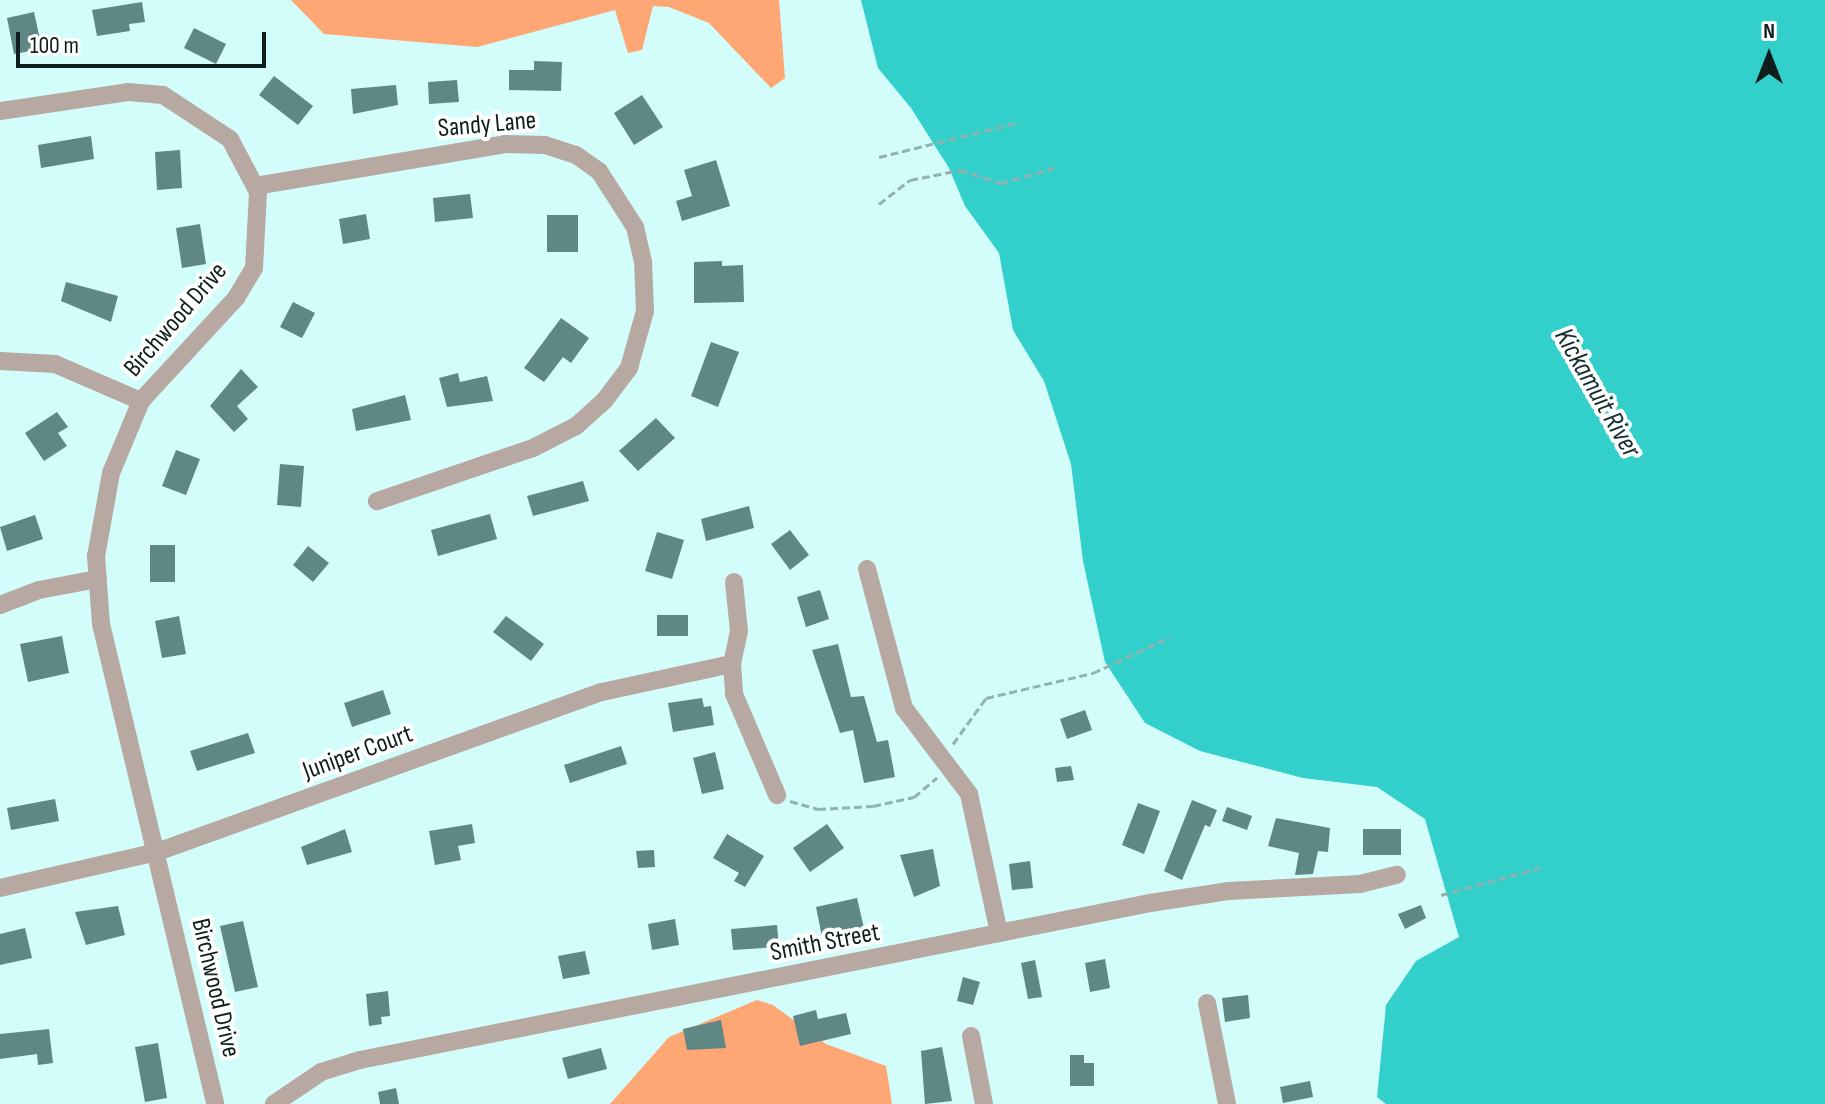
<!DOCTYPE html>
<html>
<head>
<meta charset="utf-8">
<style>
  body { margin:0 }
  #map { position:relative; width:1825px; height:1104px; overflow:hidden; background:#d2fdfa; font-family:"Sofia Sans Condensed",sans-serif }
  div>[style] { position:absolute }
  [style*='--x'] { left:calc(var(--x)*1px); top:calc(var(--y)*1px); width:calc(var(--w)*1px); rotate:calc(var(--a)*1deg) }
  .forest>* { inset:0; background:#fea674 }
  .water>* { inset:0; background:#32cfcb }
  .building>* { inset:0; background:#5f8785 }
  .path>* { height:3px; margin-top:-1.5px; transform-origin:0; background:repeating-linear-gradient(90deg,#90b3b0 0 8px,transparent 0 12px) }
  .street>* { height:18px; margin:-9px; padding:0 9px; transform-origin:9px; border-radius:9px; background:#b7a9a2 }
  span { translate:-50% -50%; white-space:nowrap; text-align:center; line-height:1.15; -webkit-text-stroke:8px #fff; paint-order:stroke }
  .street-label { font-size:26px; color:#0d1e1d }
  .water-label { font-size:28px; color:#162f2e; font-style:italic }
  .north { position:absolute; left:1729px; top:16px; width:80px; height:80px; -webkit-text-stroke:6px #fff; paint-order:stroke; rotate:0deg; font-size:22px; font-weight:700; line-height:32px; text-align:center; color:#0d1e1d }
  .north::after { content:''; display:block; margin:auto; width:28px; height:36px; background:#0d1e1d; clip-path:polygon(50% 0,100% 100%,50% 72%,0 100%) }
  .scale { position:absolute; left:16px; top:32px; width:250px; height:36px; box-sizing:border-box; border:4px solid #0d1e1d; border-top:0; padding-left:10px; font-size:24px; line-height:28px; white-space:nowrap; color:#0d1e1d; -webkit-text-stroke:6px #fff; paint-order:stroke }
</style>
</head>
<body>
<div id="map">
  <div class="forest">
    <div style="clip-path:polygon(291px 0,779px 0,785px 78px,771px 88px,709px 23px,669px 7px,653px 6px,642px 50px,628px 53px,615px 10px,477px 47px,324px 34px)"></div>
    <div style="clip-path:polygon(757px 1000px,773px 1005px,826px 1044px,886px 1066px,892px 1104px,610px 1104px,669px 1037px)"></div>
  </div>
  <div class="water">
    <div style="clip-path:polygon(861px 0,1825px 0,1825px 1104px,1386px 1104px,1377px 1097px,1386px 1005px,1416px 961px,1459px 937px,1425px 819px,1377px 787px,1303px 778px,1200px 751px,1145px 723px,1105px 662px,1083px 561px,1071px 464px,1044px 381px,1013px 330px,999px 253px,965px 206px,949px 168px,911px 108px,878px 68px)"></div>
  </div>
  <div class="building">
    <div style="clip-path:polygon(142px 2px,145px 22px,129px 24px,130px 31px,97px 36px,92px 10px)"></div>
    <div style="clip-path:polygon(34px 12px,42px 49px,14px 54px,7px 18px)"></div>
    <div style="clip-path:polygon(194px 28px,226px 44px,216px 64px,184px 48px)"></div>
    <div style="clip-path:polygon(534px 61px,562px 62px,561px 91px,509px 90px,509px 70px,534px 70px)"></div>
    <div style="clip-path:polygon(274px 76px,313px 106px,298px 125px,259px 95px)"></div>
    <div style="clip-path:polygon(457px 80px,459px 102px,429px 104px,428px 82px)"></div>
    <div style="clip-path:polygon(396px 85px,398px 105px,353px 114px,351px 89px)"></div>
    <div style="clip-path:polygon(642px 95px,663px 127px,634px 145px,614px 113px)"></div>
    <div style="clip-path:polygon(91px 136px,94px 159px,41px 168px,38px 145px)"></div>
    <div style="clip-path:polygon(180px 150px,182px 188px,157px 190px,155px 152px)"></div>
    <div style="clip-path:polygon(716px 160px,730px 206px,682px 221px,676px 201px,692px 196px,684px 170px)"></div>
    <div style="clip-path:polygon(470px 194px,473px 218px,435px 222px,433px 198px)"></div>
    <div style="clip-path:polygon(366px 214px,370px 239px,343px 244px,339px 219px)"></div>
    <div style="clip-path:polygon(547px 215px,578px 215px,578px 252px,547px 252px)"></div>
    <div style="clip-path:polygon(200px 224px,206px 264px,182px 268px,176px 228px)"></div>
    <div style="clip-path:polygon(722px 261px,722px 266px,743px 265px,744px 302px,694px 303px,694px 262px)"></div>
    <div style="clip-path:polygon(66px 282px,118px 296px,111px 322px,61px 301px)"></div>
    <div style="clip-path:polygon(293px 302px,315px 313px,302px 338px,280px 327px)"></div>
    <div style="clip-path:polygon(561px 318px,589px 338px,571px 363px,563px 357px,544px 382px,524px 368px)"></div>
    <div style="clip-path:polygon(711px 342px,739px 352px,718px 407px,691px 396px)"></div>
    <div style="clip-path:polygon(241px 369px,258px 387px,237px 406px,248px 419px,234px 432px,210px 406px)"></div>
    <div style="clip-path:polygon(458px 373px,460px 382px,487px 376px,493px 401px,447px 407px,439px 378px)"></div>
    <div style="clip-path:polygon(405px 395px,411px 420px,356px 431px,352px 409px)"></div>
    <div style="clip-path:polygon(57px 412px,68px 427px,58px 433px,67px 446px,44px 461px,25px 433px)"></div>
    <div style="clip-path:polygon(656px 418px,675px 438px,638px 471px,619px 451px)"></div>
    <div style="clip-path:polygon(176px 450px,200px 459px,186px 495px,162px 486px)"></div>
    <div style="clip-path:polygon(280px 464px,304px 466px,301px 507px,277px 505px)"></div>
    <div style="clip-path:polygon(583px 481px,589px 501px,533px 516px,527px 496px)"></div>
    <div style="clip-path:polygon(749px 506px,754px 528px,706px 541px,701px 519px)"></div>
    <div style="clip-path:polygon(490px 514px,497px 539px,438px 556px,431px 530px)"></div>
    <div style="clip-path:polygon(35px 515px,43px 539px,7px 551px,0 527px)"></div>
    <div style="clip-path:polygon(790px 530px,809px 555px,790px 570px,771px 544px)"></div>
    <div style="clip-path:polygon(657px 532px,684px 540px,672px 579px,645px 571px)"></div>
    <div style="clip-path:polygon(150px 545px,175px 545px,175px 582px,150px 582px)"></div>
    <div style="clip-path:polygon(308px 546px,329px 563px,313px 582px,293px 565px)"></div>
    <div style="clip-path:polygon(820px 590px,829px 619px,806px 627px,797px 597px)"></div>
    <div style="clip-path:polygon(657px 615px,688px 615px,688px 636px,657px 636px)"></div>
    <div style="clip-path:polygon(179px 616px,186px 654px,162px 658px,155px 621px)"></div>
    <div style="clip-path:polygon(506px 616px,544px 644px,531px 661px,493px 632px)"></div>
    <div style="clip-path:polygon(62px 636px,69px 673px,28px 682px,20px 644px)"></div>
    <div style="clip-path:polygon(838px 644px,851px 697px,864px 696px,877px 742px,888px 740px,895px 777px,864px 783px,853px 730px,840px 733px,812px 650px)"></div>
    <div style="clip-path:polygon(383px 690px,391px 714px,352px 727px,344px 703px)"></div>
    <div style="clip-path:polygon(702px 698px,704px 707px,711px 706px,714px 725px,673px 732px,668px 703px)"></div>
    <div style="clip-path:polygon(1085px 710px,1092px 730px,1067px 739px,1060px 719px)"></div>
    <div style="clip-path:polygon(248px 733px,255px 753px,197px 771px,190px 751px)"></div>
    <div style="clip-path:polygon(621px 746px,627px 764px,570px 783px,564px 765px)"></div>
    <div style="clip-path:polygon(715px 752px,724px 789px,702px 794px,693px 758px)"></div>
    <div style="clip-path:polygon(1071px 766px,1074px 780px,1057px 782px,1055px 768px)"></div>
    <div style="clip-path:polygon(55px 799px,59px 821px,11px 830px,7px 808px)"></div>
    <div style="clip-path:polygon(1192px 800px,1217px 810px,1210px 827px,1205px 825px,1182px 880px,1164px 871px)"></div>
    <div style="clip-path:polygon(1138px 803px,1160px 811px,1144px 854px,1122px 845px)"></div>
    <div style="clip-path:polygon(1227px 807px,1252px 816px,1247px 830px,1222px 821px)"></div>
    <div style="clip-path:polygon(1276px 818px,1330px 828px,1328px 852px,1318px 851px,1313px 874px,1295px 875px,1299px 853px,1268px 846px)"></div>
    <div style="clip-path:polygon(472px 824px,475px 843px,458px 846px,461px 860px,435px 865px,429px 831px)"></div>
    <div style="clip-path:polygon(827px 824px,844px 848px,810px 872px,793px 848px)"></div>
    <div style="clip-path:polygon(345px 829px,352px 852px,307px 865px,301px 847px)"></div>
    <div style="clip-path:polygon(1363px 829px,1401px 829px,1401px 855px,1363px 855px)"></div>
    <div style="clip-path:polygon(727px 834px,764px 856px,745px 887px,734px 881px,739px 873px,713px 858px)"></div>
    <div style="clip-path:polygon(933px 849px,940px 886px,914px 897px,900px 855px)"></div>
    <div style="clip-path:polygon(654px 850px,655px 867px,638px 868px,636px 851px)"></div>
    <div style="clip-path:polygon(1030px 861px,1033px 888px,1012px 890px,1009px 864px)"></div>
    <div style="clip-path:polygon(857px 898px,864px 928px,822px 937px,816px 907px)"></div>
    <div style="clip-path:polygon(1421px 905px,1426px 918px,1405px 929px,1398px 914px)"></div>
    <div style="clip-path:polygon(118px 906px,125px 935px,86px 945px,75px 912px)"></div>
    <div style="clip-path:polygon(675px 919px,679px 945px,652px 950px,648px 924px)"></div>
    <div style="clip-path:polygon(243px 921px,258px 987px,235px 992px,220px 926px)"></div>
    <div style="clip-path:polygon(777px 925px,779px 947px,733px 950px,731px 929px)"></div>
    <div style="clip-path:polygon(25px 928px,32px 958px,0 965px,0 934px)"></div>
    <div style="clip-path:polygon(585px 951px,590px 974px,563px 979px,558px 956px)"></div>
    <div style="clip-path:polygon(1105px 959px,1110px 988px,1090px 992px,1085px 963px)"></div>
    <div style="clip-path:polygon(1035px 960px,1042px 997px,1028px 999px,1021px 963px)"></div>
    <div style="clip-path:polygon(963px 977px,980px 982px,973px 1005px,957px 1001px)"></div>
    <div style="clip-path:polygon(388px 991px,390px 1016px,381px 1017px,382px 1024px,369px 1026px,366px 994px)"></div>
    <div style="clip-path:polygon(1248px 995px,1250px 1018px,1225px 1022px,1222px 998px)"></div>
    <div style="clip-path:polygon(816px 1010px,818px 1019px,846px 1013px,851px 1034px,800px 1046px,793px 1016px)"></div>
    <div style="clip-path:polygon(721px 1020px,726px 1048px,687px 1050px,683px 1029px)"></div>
    <div style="clip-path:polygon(49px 1029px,53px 1063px,38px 1065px,37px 1054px,0 1059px,0 1034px)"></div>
    <div style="clip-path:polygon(158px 1043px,167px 1098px,145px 1102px,135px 1047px)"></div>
    <div style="clip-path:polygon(942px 1047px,952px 1101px,925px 1104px,921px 1051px)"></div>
    <div style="clip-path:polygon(601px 1048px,607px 1069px,568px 1079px,562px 1058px)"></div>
    <div style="clip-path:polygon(1070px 1055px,1084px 1055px,1084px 1063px,1094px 1063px,1094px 1086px,1070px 1086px)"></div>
    <div style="clip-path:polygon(1310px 1081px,1313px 1097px,1283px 1103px,1280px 1087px)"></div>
    <div style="clip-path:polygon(396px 1088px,399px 1104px,380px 1104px,378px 1092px)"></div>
  </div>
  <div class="path">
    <div style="--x:879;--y:157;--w:141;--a:-13.9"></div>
    <div style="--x:879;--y:204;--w:39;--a:-38"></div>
    <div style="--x:910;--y:180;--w:51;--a:-11.3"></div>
    <div style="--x:960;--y:170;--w:43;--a:17.6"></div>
    <div style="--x:1001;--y:183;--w:55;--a:-15.8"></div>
    <div style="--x:953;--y:744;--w:57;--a:-54.3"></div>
    <div style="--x:986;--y:698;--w:110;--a:-13.2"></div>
    <div style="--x:1093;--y:673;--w:85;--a:-25.1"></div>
    <div style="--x:790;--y:801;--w:29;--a:16"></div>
    <div style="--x:818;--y:809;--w:55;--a:-3.1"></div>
    <div style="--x:873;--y:806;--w:42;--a:-12.4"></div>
    <div style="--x:914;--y:797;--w:30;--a:-40"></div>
    <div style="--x:1441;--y:895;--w:103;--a:-15.3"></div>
  </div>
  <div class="street">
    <div style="--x:0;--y:111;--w:129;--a:-8.4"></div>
    <div style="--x:128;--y:92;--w:35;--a:5"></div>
    <div style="--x:163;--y:95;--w:80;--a:33.3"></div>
    <div style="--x:230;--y:139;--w:60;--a:62.2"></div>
    <div style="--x:258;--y:192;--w:76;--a:93"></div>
    <div style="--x:254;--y:268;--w:35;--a:121"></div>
    <div style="--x:236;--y:298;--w:140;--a:132.7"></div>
    <div style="--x:141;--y:401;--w:78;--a:112.6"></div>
    <div style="--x:111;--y:473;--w:84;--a:100.2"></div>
    <div style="--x:96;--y:556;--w:68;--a:85.8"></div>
    <div style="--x:101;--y:624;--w:493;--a:76.6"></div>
    <div style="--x:255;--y:186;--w:254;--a:-9.5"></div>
    <div style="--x:505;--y:144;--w:40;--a:1.4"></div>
    <div style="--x:545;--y:145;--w:33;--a:18"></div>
    <div style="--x:576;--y:155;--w:28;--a:35"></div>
    <div style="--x:599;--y:171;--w:67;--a:57.3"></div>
    <div style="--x:635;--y:227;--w:35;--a:77"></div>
    <div style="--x:643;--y:261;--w:50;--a:87.7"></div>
    <div style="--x:645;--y:311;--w:59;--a:105.7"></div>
    <div style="--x:629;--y:368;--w:40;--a:127"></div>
    <div style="--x:605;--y:400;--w:39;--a:138"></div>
    <div style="--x:576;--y:426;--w:48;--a:152.9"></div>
    <div style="--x:533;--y:448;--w:165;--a:161.2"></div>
    <div style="--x:0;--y:361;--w:55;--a:3.1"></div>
    <div style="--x:55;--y:364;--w:94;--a:23.3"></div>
    <div style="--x:867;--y:569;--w:144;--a:75.1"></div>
    <div style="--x:904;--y:708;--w:108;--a:52.9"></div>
    <div style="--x:969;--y:794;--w:142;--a:77.8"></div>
    <div style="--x:734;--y:582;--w:49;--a:84.2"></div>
    <div style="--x:739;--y:631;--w:34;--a:102"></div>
    <div style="--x:732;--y:664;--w:30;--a:86"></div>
    <div style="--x:734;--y:694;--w:110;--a:66.9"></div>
    <div style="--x:0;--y:605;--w:42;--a:-21"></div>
    <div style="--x:39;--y:590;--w:60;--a:-10.6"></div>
    <div style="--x:0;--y:888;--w:161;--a:-12.9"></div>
    <div style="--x:157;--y:852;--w:473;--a:-19.8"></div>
    <div style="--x:602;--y:692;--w:133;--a:-12.2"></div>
    <div style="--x:1207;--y:1003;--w:103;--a:78.8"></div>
    <div style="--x:971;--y:1036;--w:69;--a:79.2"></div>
    <div style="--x:274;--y:1104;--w:57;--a:-34.2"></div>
    <div style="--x:321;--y:1072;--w:41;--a:-17.1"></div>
    <div style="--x:360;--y:1060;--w:805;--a:-11.24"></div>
    <div style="--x:1150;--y:903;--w:79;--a:-8.7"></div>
    <div style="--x:1228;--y:891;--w:132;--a:-3"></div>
    <div style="--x:1360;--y:884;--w:38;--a:-14"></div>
  </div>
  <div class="street-label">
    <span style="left:487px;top:125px;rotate:-5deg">Sandy Lane</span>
    <span style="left:176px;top:320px;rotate:-49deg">Birchwood Drive</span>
    <span style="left:358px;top:753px;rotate:-20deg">Juniper Court</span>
    <span style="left:825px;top:943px;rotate:-11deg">Smith Street</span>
    <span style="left:215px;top:988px;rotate:77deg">Birchwood Drive</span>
  </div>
  <div class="water-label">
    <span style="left:1597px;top:393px;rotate:60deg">Kickamuit River</span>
  </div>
  <div class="north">N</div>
  <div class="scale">100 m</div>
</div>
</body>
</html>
